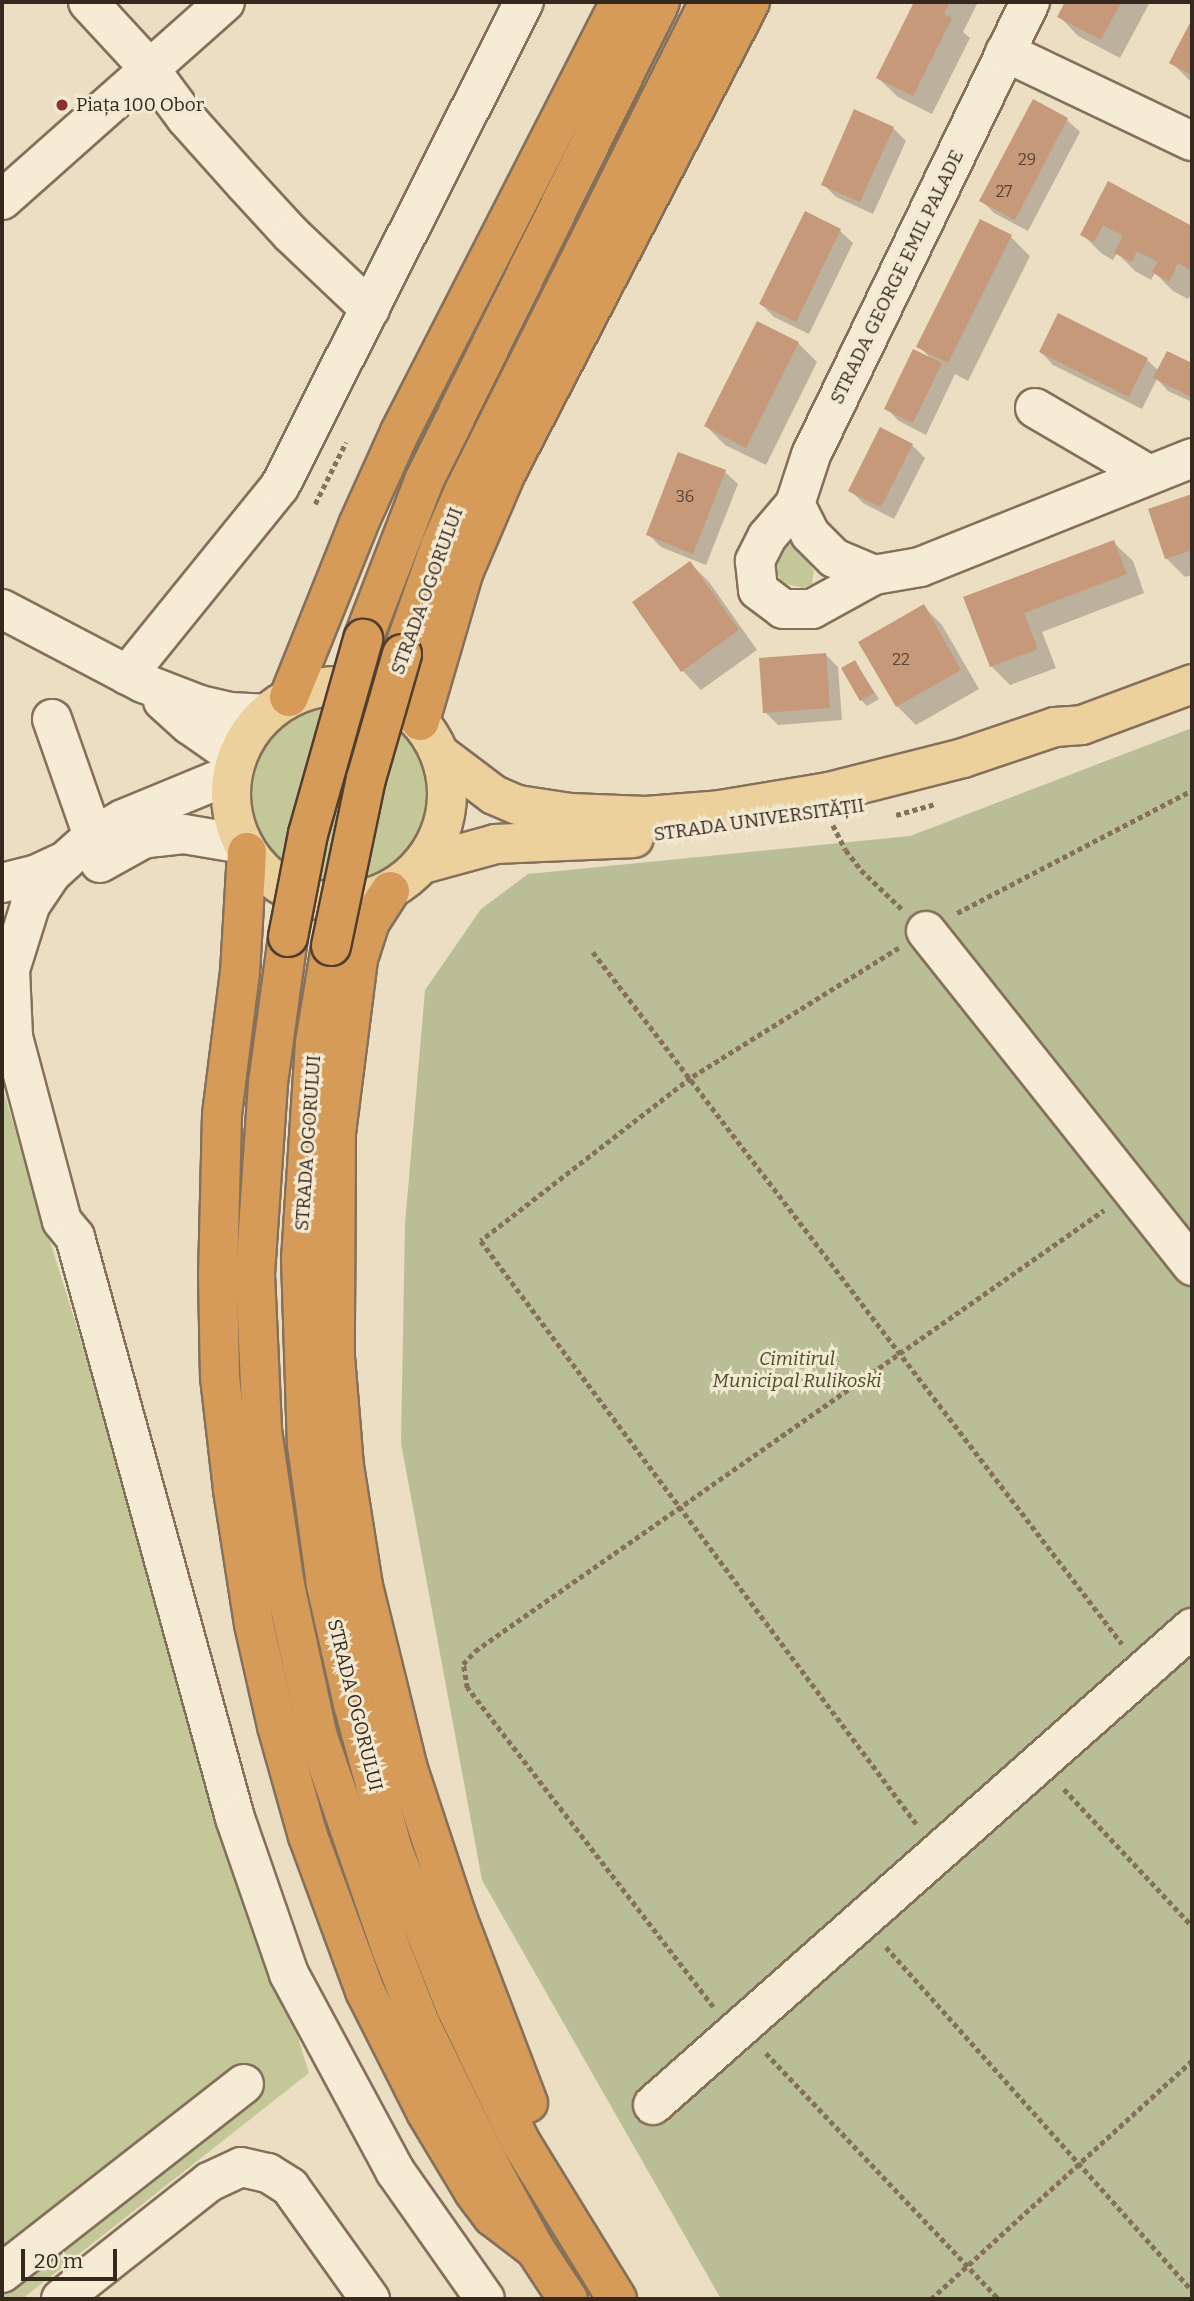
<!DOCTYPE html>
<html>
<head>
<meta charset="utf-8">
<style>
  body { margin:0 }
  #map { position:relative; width:1194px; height:2301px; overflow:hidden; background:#ebdec3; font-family:Bitter,serif }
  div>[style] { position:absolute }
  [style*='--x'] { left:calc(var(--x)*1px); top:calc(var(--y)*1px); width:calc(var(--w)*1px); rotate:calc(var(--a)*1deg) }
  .green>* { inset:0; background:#c4c898 }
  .round { border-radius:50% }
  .cemetery>* { inset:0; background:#babe96 }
  .shadow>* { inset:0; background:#0003 }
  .building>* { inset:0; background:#c7997b }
  .path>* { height:4.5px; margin-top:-2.25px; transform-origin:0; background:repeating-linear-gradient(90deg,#84705b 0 5px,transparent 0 8.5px) }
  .roads { filter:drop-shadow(2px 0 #84705b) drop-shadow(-2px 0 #84705b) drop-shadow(0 2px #84705b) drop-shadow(0 -2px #84705b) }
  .minor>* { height:38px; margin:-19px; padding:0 19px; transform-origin:19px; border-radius:19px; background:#f6ecd5 }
  .major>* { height:38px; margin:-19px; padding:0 19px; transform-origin:19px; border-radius:19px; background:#ecd19d }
  .major>.ring { margin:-19px; padding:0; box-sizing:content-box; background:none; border:38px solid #ecd19d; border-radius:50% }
  .highway>* { height:38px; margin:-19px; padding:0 19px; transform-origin:19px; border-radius:19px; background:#d69b58 }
  .bridges { filter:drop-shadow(2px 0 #523e2f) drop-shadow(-2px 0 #523e2f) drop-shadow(0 2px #523e2f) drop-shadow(0 -2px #523e2f) }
  .highway-bridge>* { height:38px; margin:-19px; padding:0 19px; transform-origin:19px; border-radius:19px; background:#d69b58 }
  .dots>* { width:19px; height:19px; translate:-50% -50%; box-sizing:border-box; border:4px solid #f3e9d2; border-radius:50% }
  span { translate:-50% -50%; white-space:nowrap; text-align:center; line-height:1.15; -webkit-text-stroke:6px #f3e9d2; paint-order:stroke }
  .number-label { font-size:16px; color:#5a4435 }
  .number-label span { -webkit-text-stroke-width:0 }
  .poi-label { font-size:19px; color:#35281e }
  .left { translate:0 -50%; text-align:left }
  .street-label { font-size:19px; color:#35281e }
  .park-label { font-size:19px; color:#465026; font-style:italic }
  .frame { position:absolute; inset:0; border:4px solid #35281e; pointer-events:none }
  .scale { position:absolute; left:21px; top:2249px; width:96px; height:32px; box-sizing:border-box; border:4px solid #35281e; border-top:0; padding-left:9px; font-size:21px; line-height:24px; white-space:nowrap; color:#35281e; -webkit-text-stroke:5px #f3e9d2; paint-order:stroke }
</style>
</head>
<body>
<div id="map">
  <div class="green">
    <div style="clip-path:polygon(792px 540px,814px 571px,812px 584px,803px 588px,782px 583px,777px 573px,775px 560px)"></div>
    <div class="round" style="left:246px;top:700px;width:186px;height:186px"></div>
    <div style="clip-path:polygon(2px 1087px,309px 2073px,22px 2299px,2px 2299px)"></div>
  </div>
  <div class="cemetery">
    <div style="clip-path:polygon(1192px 728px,1192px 2299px,721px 2299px,482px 1880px,401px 1443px,405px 1224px,425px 990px,481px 909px,528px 874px,910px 836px)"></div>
  </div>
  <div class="shadow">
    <div style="clip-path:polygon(916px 2px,978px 2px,963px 32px,970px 38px,932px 114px,898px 97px,878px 78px)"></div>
    <div style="clip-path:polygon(1067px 2px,1150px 2px,1120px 58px,1078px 36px,1059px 16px)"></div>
    <div style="clip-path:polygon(1191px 24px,1192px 25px,1192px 83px,1171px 62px)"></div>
    <div style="clip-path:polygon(1033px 102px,1067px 120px,1080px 132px,1028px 231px,994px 213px,981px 200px)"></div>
    <div style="clip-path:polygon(893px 128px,906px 141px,873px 214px,836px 197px,823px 184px)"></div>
    <div style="clip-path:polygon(1109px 184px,1192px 228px,1192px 293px,1188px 299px,1173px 291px,1155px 273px,1151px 280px,1135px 271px,1117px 253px,1113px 260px,1101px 253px,1082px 234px)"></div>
    <div style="clip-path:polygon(806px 213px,840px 231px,853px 243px,809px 334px,774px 317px,761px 304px)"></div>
    <div style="clip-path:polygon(1011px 237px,1030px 256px,968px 381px,955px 374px,926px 435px,899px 421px,886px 408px,931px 359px,919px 346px)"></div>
    <div style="clip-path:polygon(1059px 315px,1147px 360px,1159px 371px,1167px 354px,1192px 365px,1192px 402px,1168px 391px,1157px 379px,1142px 409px,1053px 365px,1041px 352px)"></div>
    <div style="clip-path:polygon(798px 343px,817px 362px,766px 465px,725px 445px,706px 426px)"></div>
    <div style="clip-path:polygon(912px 445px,925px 458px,894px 519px,863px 503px,850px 490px)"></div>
    <div style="clip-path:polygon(679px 454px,725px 472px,738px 484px,706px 565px,661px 547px,648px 534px)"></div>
    <div style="clip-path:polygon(1192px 496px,1192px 575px,1185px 577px,1166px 558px,1150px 510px)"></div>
    <div style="clip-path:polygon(1113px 542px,1133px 561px,1144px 593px,1042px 632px,1056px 668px,1010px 685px,991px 666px,965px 598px)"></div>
    <div style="clip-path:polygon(690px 563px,709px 582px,757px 650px,701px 690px,682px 670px)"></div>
    <div style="clip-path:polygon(923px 606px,942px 625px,979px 689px,916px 725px,897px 706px)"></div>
    <div style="clip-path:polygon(826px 655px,838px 667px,842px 720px,778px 725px,765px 712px)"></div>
    <div style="clip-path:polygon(855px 662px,879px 699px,867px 706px,861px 700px)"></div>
  </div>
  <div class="building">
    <div style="clip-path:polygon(914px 2px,950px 2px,944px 14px,952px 18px,913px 96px,876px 78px)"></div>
    <div style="clip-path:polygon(1065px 2px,1121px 2px,1101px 40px,1057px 17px)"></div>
    <div style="clip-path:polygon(1192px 19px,1192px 75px,1169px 63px)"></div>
    <div style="clip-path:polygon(1033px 99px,1068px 118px,1015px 220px,979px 201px)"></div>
    <div style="clip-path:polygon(854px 109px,894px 127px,860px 202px,821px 185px)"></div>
    <div style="clip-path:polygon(1108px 181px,1192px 226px,1192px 271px,1178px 263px,1169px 282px,1152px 272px,1158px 262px,1137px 251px,1132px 262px,1114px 253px,1123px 236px,1103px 225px,1094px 242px,1080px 235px)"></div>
    <div style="clip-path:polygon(805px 211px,841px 229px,796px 322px,759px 304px)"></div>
    <div style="clip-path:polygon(980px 219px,1012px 235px,948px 363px,916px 347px)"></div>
    <div style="clip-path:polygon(1058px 313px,1148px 358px,1129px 397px,1039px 352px)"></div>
    <div style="clip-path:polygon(757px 321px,799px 342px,746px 448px,704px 426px)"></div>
    <div style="clip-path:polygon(913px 349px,942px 363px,913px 423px,884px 409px)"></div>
    <div style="clip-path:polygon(1167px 351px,1192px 363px,1192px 397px,1153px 378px)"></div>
    <div style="clip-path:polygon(880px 427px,913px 444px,881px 507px,848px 491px)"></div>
    <div style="clip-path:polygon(678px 452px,726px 470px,693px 554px,646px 535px)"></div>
    <div style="clip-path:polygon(1192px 494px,1192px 550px,1165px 559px,1148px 509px)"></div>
    <div style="clip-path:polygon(1114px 540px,1127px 574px,1024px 613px,1038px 649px,990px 667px,963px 597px)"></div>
    <div style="clip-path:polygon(690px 561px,739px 630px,681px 672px,632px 602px)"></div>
    <div style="clip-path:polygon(924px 604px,961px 670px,896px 707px,858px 642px)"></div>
    <div style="clip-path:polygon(826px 653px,830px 708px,763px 713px,759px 658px)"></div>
    <div style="clip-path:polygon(855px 660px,874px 693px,860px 701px,841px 668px)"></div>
  </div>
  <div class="path">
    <div style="--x:315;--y:504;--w:69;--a:-63.4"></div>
    <div style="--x:896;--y:815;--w:41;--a:-15.8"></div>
    <div style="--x:833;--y:825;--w:28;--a:63"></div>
    <div style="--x:846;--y:850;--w:25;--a:53"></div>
    <div style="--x:861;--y:870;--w:57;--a:43.6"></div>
    <div style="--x:957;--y:913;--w:265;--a:-27.6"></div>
    <div style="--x:899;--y:948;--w:245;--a:148"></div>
    <div style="--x:691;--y:1078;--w:266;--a:142.2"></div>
    <div style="--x:481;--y:1241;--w:730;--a:53.24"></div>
    <div style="--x:593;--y:952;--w:871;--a:52.6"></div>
    <div style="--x:1064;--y:1789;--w:187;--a:46.9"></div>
    <div style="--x:886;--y:1947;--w:460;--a:48.3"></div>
    <div style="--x:713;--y:2007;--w:403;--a:-127.6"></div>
    <div style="--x:467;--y:1688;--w:24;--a:-99"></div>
    <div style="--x:463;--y:1664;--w:18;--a:-47"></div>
    <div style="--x:475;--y:1651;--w:768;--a:-35.03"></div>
    <div style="--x:766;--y:2053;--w:339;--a:46.6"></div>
    <div style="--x:931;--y:2299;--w:353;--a:-42.4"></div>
  </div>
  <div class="roads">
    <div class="minor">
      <div style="--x:88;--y:2;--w:90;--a:47.3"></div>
      <div style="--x:149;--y:68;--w:62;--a:53.5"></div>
      <div style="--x:186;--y:118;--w:89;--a:48.2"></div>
      <div style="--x:245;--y:184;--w:68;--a:47.4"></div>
      <div style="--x:291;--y:234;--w:109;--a:43.5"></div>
      <div style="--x:1030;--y:2;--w:503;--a:115.8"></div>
      <div style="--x:811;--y:455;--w:52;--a:108.1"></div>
      <div style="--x:795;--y:504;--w:34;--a:63"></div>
      <div style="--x:810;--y:534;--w:34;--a:45"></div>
      <div style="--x:834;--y:558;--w:43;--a:23"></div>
      <div style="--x:874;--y:575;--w:47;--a:-9.9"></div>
      <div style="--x:920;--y:567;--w:293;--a:-21.8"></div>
      <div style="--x:1005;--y:52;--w:207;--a:25.5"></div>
      <div style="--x:2;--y:200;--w:298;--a:-41.6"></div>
      <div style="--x:1035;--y:408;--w:131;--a:30.3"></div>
      <div style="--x:795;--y:504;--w:43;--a:130.3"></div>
      <div style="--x:767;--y:537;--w:27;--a:117"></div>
      <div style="--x:755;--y:561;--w:29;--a:84"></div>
      <div style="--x:758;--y:590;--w:31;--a:37"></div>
      <div style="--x:783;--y:609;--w:29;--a:0"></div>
      <div style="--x:812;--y:609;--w:71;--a:-28.7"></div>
      <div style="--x:2;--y:609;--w:159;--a:27.7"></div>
      <div style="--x:143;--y:683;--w:61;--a:21.1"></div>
      <div style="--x:200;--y:705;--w:31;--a:13"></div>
      <div style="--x:230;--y:712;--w:35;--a:3"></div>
      <div style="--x:127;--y:675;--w:243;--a:-51"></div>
      <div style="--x:280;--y:486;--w:542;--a:-63.25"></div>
      <div style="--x:163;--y:701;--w:36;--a:42"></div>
      <div style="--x:190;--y:725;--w:57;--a:35.1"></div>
      <div style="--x:52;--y:719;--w:124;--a:70.7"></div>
      <div style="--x:232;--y:774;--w:118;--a:157.6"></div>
      <div style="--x:123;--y:819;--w:34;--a:150"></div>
      <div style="--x:93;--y:836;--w:55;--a:137.9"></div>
      <div style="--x:52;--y:873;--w:40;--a:124"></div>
      <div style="--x:30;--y:906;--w:67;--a:107.4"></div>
      <div style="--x:10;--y:970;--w:67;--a:87.4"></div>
      <div style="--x:13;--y:1037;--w:190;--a:75.1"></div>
      <div style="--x:62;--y:1221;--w:21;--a:51"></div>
      <div style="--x:75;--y:1237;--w:603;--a:74.6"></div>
      <div style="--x:235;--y:1818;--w:165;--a:70.9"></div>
      <div style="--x:289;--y:1974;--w:224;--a:61.7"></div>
      <div style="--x:395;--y:2171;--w:156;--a:54.9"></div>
      <div style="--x:100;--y:863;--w:49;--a:-29.2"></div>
      <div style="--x:143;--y:839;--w:14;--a:-8"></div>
      <div style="--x:157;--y:837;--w:27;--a:-6"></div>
      <div style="--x:184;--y:834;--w:60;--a:9.6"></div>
      <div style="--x:2;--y:883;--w:34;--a:-14"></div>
      <div style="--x:35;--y:875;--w:29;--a:-25"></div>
      <div style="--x:926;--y:931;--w:428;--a:51.5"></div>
      <div style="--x:653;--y:2105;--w:720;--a:-41.51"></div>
      <div style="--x:2;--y:2273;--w:307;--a:-38"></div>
      <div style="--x:61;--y:2299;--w:189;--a:-38.3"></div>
      <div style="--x:209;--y:2182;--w:35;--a:-25"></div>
      <div style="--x:241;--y:2167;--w:28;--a:13"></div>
      <div style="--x:268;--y:2173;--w:26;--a:32"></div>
      <div style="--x:290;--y:2187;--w:138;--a:54.5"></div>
    </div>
    <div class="major">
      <div class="ring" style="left:231px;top:686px;width:178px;height:178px"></div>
      <div style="--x:441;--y:755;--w:66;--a:37"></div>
      <div style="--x:494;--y:795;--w:26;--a:23"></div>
      <div style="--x:518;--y:805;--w:53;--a:8.7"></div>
      <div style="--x:570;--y:813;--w:76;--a:2.3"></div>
      <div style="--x:646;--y:816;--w:74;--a:-4.6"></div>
      <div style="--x:720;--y:810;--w:110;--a:-9.4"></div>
      <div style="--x:829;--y:792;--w:138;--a:-14.2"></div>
      <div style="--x:963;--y:758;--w:97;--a:-18.6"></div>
      <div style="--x:1055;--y:727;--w:27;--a:-4"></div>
      <div style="--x:1082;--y:725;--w:117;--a:-20.4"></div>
      <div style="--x:423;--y:864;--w:76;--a:-15.3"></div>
      <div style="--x:496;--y:844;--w:138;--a:-2.5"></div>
    </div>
    <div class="highway">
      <div style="--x:363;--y:639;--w:169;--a:-68.9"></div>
      <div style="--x:424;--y:481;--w:534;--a:-63.77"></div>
      <div style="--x:402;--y:654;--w:114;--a:-70.6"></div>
      <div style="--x:440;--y:546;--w:60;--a:-66.4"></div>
      <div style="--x:464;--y:491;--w:547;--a:-63.39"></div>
      <div style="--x:289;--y:697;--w:185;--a:-68.1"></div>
      <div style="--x:358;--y:525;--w:102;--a:-65.7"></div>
      <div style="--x:400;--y:432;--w:483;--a:-62.9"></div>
      <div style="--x:420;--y:721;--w:156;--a:-73.7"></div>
      <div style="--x:464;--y:571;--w:107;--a:-66.8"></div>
      <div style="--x:506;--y:473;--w:530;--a:-62.61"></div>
      <div style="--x:247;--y:852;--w:120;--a:93.3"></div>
      <div style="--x:240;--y:972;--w:144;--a:97.2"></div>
      <div style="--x:222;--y:1115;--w:159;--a:91.4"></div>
      <div style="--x:218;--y:1274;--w:103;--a:88.9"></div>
      <div style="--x:220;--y:1377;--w:114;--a:83.4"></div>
      <div style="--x:233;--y:1490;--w:136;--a:81.1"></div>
      <div style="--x:254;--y:1624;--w:105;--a:77.3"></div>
      <div style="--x:277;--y:1726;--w:114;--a:74.3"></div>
      <div style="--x:308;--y:1836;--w:165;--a:69.8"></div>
      <div style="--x:365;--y:1991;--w:136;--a:63.2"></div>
      <div style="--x:426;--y:2112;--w:93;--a:59"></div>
      <div style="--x:474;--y:2192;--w:31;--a:53"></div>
      <div style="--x:493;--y:2217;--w:53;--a:37.3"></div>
      <div style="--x:390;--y:891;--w:37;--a:123"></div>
      <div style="--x:370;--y:922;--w:39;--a:108"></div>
      <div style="--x:358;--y:959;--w:176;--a:97.2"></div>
      <div style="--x:336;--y:1134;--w:223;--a:90.3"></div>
      <div style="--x:335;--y:1357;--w:109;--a:85.3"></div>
      <div style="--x:344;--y:1466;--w:121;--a:81"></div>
      <div style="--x:363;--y:1586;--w:188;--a:76.2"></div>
      <div style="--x:408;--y:1769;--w:156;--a:71.7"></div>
      <div style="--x:457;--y:1917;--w:199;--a:69.1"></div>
      <div style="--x:288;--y:937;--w:147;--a:97.8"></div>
      <div style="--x:268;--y:1083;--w:191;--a:93.9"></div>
      <div style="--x:255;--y:1274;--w:156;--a:87.4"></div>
      <div style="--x:262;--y:1430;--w:157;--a:81.6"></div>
      <div style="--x:285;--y:1585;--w:156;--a:77.8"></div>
      <div style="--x:318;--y:1737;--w:224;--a:71"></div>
      <div style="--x:391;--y:1949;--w:79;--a:68.6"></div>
      <div style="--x:420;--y:2023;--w:157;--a:63.9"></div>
      <div style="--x:489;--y:2164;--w:97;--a:61.6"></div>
      <div style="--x:535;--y:2249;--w:60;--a:56.6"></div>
      <div style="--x:331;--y:946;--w:98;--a:99.4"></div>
      <div style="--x:315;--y:1043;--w:214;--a:93.7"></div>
      <div style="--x:301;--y:1257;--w:188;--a:88.2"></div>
      <div style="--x:307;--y:1445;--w:141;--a:82.3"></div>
      <div style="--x:326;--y:1585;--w:122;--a:77.2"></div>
      <div style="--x:353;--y:1704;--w:151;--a:74.7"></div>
      <div style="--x:393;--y:1850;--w:170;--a:68.3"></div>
      <div style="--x:456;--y:2008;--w:150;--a:64.3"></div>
      <div style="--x:521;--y:2143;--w:183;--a:58.4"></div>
    </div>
  </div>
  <div class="bridges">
    <div class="highway-bridge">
      <div style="--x:288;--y:937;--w:105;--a:-79"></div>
      <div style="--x:308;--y:834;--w:203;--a:-74.2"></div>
      <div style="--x:331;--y:946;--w:171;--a:-78.2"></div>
      <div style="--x:366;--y:779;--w:130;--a:-73.9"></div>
    </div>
  </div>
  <div class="dots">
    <div style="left:62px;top:105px;background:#8f2f32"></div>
  </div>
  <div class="number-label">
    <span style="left:1027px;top:160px">29</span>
    <span style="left:1004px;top:192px">27</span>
    <span style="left:685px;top:497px">36</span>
    <span style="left:901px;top:660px">22</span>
  </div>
  <div class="poi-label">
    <span class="left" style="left:76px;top:105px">Piața 100 Obor</span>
  </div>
  <div class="street-label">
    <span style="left:897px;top:277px;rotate:-64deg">STRADA GEORGE EMIL PALADE</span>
    <span style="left:427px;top:591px;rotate:-70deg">STRADA OGORULUI</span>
    <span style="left:759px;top:820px;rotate:-8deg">STRADA UNIVERSITĂȚII</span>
    <span style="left:308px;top:1143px;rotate:-86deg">STRADA OGORULUI</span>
    <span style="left:355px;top:1705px;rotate:76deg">STRADA OGORULUI</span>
  </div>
  <div class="park-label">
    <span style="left:797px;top:1370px">Cimitirul<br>Municipal Rulikoski</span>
  </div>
  <div class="frame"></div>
  <div class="scale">20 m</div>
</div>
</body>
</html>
